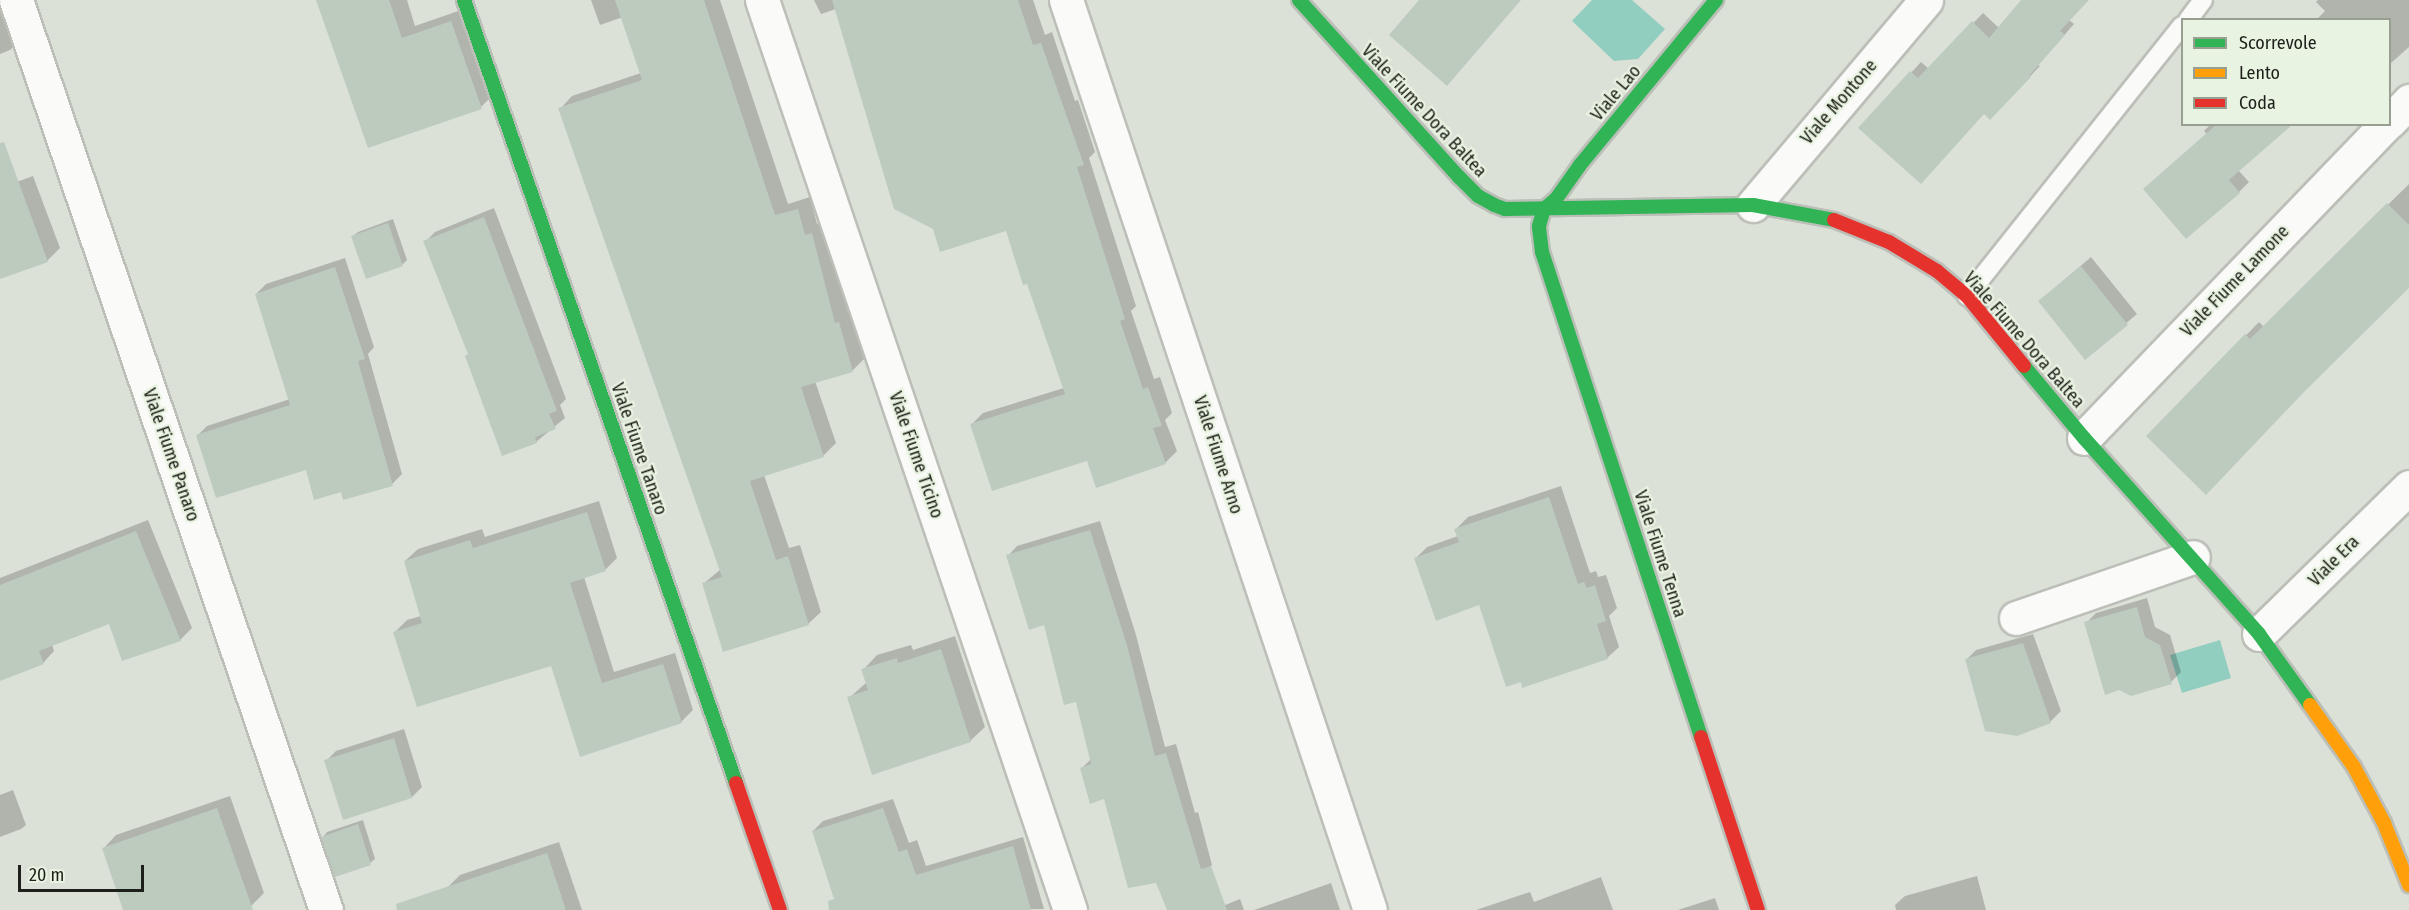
<!DOCTYPE html>
<html>
<head>
<meta charset="utf-8">
<style>
  body { margin:0 }
  #map { position:relative; width:2409px; height:910px; overflow:hidden; background:#dce1d8; font-family:"Fira Sans Condensed",sans-serif }
  div>[style] { position:absolute }
  [style*='--x'] { left:calc(var(--x)*1px); top:calc(var(--y)*1px); width:calc(var(--w)*1px); rotate:calc(var(--a)*1deg) }
  .water>* { inset:0; background:#92cec0 }
  .shadow>* { inset:0; background:#0003 }
  .building>* { inset:0; background:#bdcbbf }
  .roads { filter:drop-shadow(2px 0 #bcbfb8) drop-shadow(-2px 0 #bcbfb8) drop-shadow(0 2px #bcbfb8) drop-shadow(0 -2px #bcbfb8) }
  .lane>* { height:18px; margin:-9px; padding:0 9px; transform-origin:9px; border-radius:9px; background:#fafaf9 }
  .street>* { height:33px; margin:-16.5px; padding:0 16.5px; transform-origin:16.5px; border-radius:16.5px; background:#fafaf9 }
  .fast>* { height:14px; margin:-7px; padding:0 7px; transform-origin:7px; border-radius:7px; background:#30b455 }
  .slow>* { height:14px; margin:-7px; padding:0 7px; transform-origin:7px; border-radius:7px; background:#ff9f0a }
  .jam>* { height:14px; margin:-7px; padding:0 7px; transform-origin:7px; border-radius:7px; background:#e5322d }
  span { translate:-50% -50%; white-space:nowrap; text-align:center; line-height:1.15; -webkit-text-stroke:4.5px #e9f3e1; paint-order:stroke }
  .street-label { font-size:18px; color:#1d201a }
  .legend { position:absolute; left:2181px; top:18px; width:210px; height:108px; box-sizing:border-box; background:#e9f3e1; border:2px solid #979f91; margin:0; padding:8px 10px; list-style:none; font-size:18px; color:#1d201a }
  .legend li { display:flex; align-items:center; gap:12px; height:30px }
  .legend b { width:30px; border:2px solid #979f91 }
  .scale { position:absolute; left:18px; top:865px; width:126px; height:27px; box-sizing:border-box; border:3px solid #1d201a; border-top:0; padding-left:8px; font-size:18px; line-height:21px; white-space:nowrap; color:#1d201a; -webkit-text-stroke:4px #e9f3e1; paint-order:stroke }
</style>
</head>
<body>
<div id="map">
  <div class="water">
    <div style="clip-path:polygon(1592px 0,1632px 0,1665px 29px,1638px 59px,1614px 61px,1572px 21px)"></div>
    <div style="clip-path:polygon(2220px 640px,2231px 678px,2182px 693px,2170px 655px)"></div>
  </div>
  <div class="shadow">
    <div style="clip-path:polygon(318px 0,407px 0,415px 26px,464px 9px,494px 94px,481px 107px)"></div>
    <div style="clip-path:polygon(591px 0,720px 0,788px 204px,810px 197px,817px 224px,824px 222px,848px 312px,851px 311px,865px 358px,852px 371px,815px 381px,836px 443px,823px 456px,764px 475px,789px 548px,800px 545px,821px 612px,808px 624px,703px 584px,721px 569px,560px 109px,572px 96px,641px 73px,623px 17px,600px 25px)"></div>
    <div style="clip-path:polygon(814px 0,1033px 0,1045px 35px,1052px 32px,1075px 101px,1078px 100px,1095px 152px,1089px 158px,1136px 306px,1131px 311px,1154px 379px,1160px 377px,1172px 413px,1165px 420px,1177px 451px,1165px 463px,1088px 459px,972px 424px,983px 413px,1064px 388px,1028px 282px,1007px 229px,934px 228px,836px 9px,821px 14px)"></div>
    <div style="clip-path:polygon(2023px 0,2087px 0,2069px 20px,2074px 24px,2038px 65px,2040px 66px,1990px 118px,1984px 113px,1860px 128px,1921px 62px,1929px 69px,1983px 13px,1999px 28px)"></div>
    <div style="clip-path:polygon(2318px 0,2409px 0,2409px 47px,2390px 64px,2390px 20px,2316px 20px,2325px 11px,2316px 2px)"></div>
    <div style="clip-path:polygon(11px 7px,23px 37px,10px 50px,0 54px,0 11px)"></div>
    <div style="clip-path:polygon(2211px 124px,2281px 124px,2238px 170px,2249px 182px,2239px 192px,2145px 189px,2207px 134px,2204px 131px)"></div>
    <div style="clip-path:polygon(33px 176px,60px 248px,47px 261px,0 278px,0 188px)"></div>
    <div style="clip-path:polygon(2409px 184px,2409px 286px,2148px 436px,2259px 322px,2264px 327px)"></div>
    <div style="clip-path:polygon(494px 208px,566px 399px,560px 405px,565px 418px,536px 442px,469px 353px,425px 242px,435px 232px)"></div>
    <div style="clip-path:polygon(393px 219px,407px 260px,402px 265px,353px 236px,358px 232px)"></div>
    <div style="clip-path:polygon(2091px 257px,2137px 314px,2085px 358px,2050px 292px)"></div>
    <div style="clip-path:polygon(345px 258px,374px 347px,368px 354px,402px 474px,392px 484px,342px 490px,307px 468px,197px 436px,207px 426px,290px 399px,256px 294px,266px 284px)"></div>
    <div style="clip-path:polygon(1561px 486px,1590px 573px,1596px 571px,1598px 577px,1606px 575px,1617px 608px,1609px 616px,1619px 647px,1607px 658px,1480px 603px,1415px 559px,1427px 547px,1458px 536px,1456px 529px,1468px 517px)"></div>
    <div style="clip-path:polygon(599px 501px,617px 558px,605px 570px,584px 577px,614px 672px,675px 653px,693px 710px,681px 722px,552px 664px,395px 632px,407px 620px,421px 616px,405px 561px,418px 549px,482px 529px,485px 537px)"></div>
    <div style="clip-path:polygon(148px 520px,192px 628px,180px 640px,110px 622px,52px 644px,54px 651px,43px 663px,0 679px,0 578px)"></div>
    <div style="clip-path:polygon(1100px 521px,1136px 635px,1165px 747px,1176px 744px,1195px 813px,1198px 812px,1212px 865px,1202px 874px,1105px 797px,1082px 768px,1091px 759px,1077px 701px,1046px 623px,1008px 556px,1017px 546px)"></div>
    <div style="clip-path:polygon(2147px 598px,2155px 627px,2170px 635px,2181px 672px,2171px 682px,2120px 689px,2086px 623px,2096px 613px)"></div>
    <div style="clip-path:polygon(2033px 634px,2061px 711px,2051px 721px,2017px 735px,1966px 660px,1976px 650px)"></div>
    <div style="clip-path:polygon(955px 636px,985px 727px,970px 741px,849px 698px,867px 682px,863px 670px,877px 655px,911px 645px,913px 650px)"></div>
    <div style="clip-path:polygon(404px 729px,422px 787px,412px 797px,326px 761px,336px 751px)"></div>
    <div style="clip-path:polygon(13px 790px,26px 825px,21px 829px,0 837px,0 795px)"></div>
    <div style="clip-path:polygon(230px 796px,264px 893px,251px 906px,239px 910px,124px 910px,103px 849px,116px 835px)"></div>
    <div style="clip-path:polygon(893px 799px,909px 843px,917px 840px,926px 866px,1023px 837px,1044px 909px,889px 910px,813px 831px,823px 821px)"></div>
    <div style="clip-path:polygon(363px 820px,375px 859px,370px 863px,323px 837px,327px 832px)"></div>
    <div style="clip-path:polygon(559px 842px,582px 910px,455px 910px,448px 887px,460px 875px)"></div>
    <div style="clip-path:polygon(1977px 876px,1986px 910px,1896px 910px,1895px 905px,1905px 896px)"></div>
    <div style="clip-path:polygon(1601px 877px,1613px 910px,1476px 910px,1530px 892px,1534px 902px)"></div>
    <div style="clip-path:polygon(1331px 883px,1340px 910px,1254px 910px)"></div>
    <div style="clip-path:polygon(1715px 898px,1719px 910px,1678px 910px)"></div>
    <div style="clip-path:polygon(1240px 899px,1244px 910px,1213px 910px)"></div>
  </div>
  <div class="building">
    <div style="clip-path:polygon(316px 0,389px 0,402px 38px,451px 21px,482px 109px,368px 148px)"></div>
    <div style="clip-path:polygon(615px 0,704px 0,775px 215px,798px 209px,805px 235px,812px 233px,835px 323px,839px 322px,853px 372px,801px 387px,824px 457px,750px 481px,776px 560px,788px 556px,809px 625px,723px 652px,702px 583px,722px 577px,558px 108px,642px 80px)"></div>
    <div style="clip-path:polygon(832px 0,1018px 0,1033px 45px,1041px 43px,1084px 165px,1077px 167px,1125px 319px,1120px 321px,1143px 389px,1148px 387px,1162px 426px,1153px 428px,1166px 464px,1096px 488px,1087px 461px,992px 491px,970px 424px,1065px 394px,1027px 284px,1023px 285px,1006px 231px,940px 252px,933px 229px,894px 209px)"></div>
    <div style="clip-path:polygon(1419px 0,1521px 0,1447px 86px,1389px 35px)"></div>
    <div style="clip-path:polygon(2021px 0,2089px 0,2060px 31px,2065px 35px,2029px 76px,2031px 77px,1990px 120px,1984px 114px,1921px 184px,1858px 128px,1910px 71px,1918px 78px,1972px 21px,1989px 38px)"></div>
    <div style="clip-path:polygon(2217px 124px,2293px 124px,2229px 180px,2240px 193px,2186px 239px,2143px 189px)"></div>
    <div style="clip-path:polygon(4px 142px,48px 262px,0 279px,0 143px)"></div>
    <div style="clip-path:polygon(2387px 203px,2409px 225px,2409px 288px,2304px 392px,2206px 495px,2146px 436px,2245px 334px,2250px 339px)"></div>
    <div style="clip-path:polygon(484px 217px,557px 411px,549px 414px,556px 429px,535px 437px,537px 443px,502px 456px,465px 356px,468px 354px,423px 241px)"></div>
    <div style="clip-path:polygon(388px 223px,403px 266px,366px 279px,351px 236px)"></div>
    <div style="clip-path:polygon(2081px 266px,2128px 325px,2085px 360px,2038px 301px)"></div>
    <div style="clip-path:polygon(335px 267px,365px 359px,358px 361px,393px 486px,343px 500px,341px 492px,314px 500px,306px 470px,216px 498px,196px 435px,290px 405px,255px 294px)"></div>
    <div style="clip-path:polygon(1549px 497px,1578px 584px,1584px 582px,1587px 588px,1595px 585px,1606px 621px,1597px 624px,1608px 659px,1522px 688px,1521px 682px,1506px 687px,1479px 605px,1436px 621px,1414px 558px,1459px 542px,1454px 529px)"></div>
    <div style="clip-path:polygon(587px 512px,606px 571px,570px 583px,602px 683px,663px 664px,682px 723px,580px 757px,551px 666px,417px 707px,393px 632px,422px 623px,404px 561px,470px 540px,473px 548px)"></div>
    <div style="clip-path:polygon(1090px 530px,1127px 645px,1155px 756px,1166px 753px,1201px 869px,1211px 866px,1227px 910px,1167px 910px,1156px 883px,1128px 888px,1104px 799px,1090px 804px,1080px 768px,1091px 764px,1076px 702px,1064px 705px,1044px 625px,1029px 630px,1006px 555px)"></div>
    <div style="clip-path:polygon(136px 531px,181px 641px,122px 661px,109px 624px,39px 651px,44px 664px,0 681px,0 585px)"></div>
    <div style="clip-path:polygon(2137px 607px,2145px 637px,2160px 645px,2172px 684px,2131px 696px,2119px 690px,2105px 695px,2084px 622px)"></div>
    <div style="clip-path:polygon(2023px 643px,2051px 723px,2017px 736px,1985px 731px,1965px 659px)"></div>
    <div style="clip-path:polygon(941px 649px,971px 742px,872px 775px,847px 697px,868px 690px,861px 669px,897px 658px,898px 663px)"></div>
    <div style="clip-path:polygon(394px 738px,412px 798px,343px 820px,324px 760px)"></div>
    <div style="clip-path:polygon(217px 808px,253px 910px,123px 910px,102px 848px)"></div>
    <div style="clip-path:polygon(883px 808px,899px 852px,907px 849px,916px 875px,1013px 846px,1031px 910px,829px 910px,828px 901px,834px 899px,812px 831px)"></div>
    <div style="clip-path:polygon(358px 824px,371px 865px,335px 877px,321px 837px)"></div>
    <div style="clip-path:polygon(547px 853px,566px 910px,397px 910px,396px 904px)"></div>
  </div>
  <div class="roads">
    <div class="lane">
      <div style="--x:2188;--y:20;--w:25;--a:-53"></div>
      <div style="--x:1967;--y:296;--w:345;--a:-51.5"></div>
    </div>
    <div class="street">
      <div style="--x:16;--y:0;--w:961;--a:71.19"></div>
      <div style="--x:762;--y:0;--w:961;--a:71.3"></div>
      <div style="--x:1066;--y:0;--w:959;--a:71.53"></div>
      <div style="--x:2390;--y:121;--w:28;--a:-46"></div>
      <div style="--x:1753;--y:205;--w:268;--a:-49.8"></div>
      <div style="--x:2084;--y:438;--w:436;--a:-46.1"></div>
      <div style="--x:2016;--y:618;--w:187;--a:-19"></div>
      <div style="--x:2259;--y:634;--w:210;--a:-44.4"></div>
    </div>
    <div class="fast">
      <div style="--x:464;--y:0;--w:829;--a:70.84"></div>
      <div style="--x:1299;--y:0;--w:239;--a:47.9"></div>
      <div style="--x:1459;--y:177;--w:27;--a:45"></div>
      <div style="--x:1478;--y:196;--w:18;--a:29"></div>
      <div style="--x:1494;--y:205;--w:12;--a:20"></div>
      <div style="--x:1505;--y:209;--w:248;--a:-0.9"></div>
      <div style="--x:1753;--y:205;--w:82;--a:10.5"></div>
      <div style="--x:2024;--y:366;--w:94;--a:50.2"></div>
      <div style="--x:2084;--y:438;--w:263;--a:48.2"></div>
      <div style="--x:2259;--y:634;--w:87;--a:54.3"></div>
      <div style="--x:1701;--y:737;--w:510;--a:-108.15"></div>
      <div style="--x:1542;--y:252;--w:26;--a:-97"></div>
      <div style="--x:1539;--y:226;--w:18;--a:-74"></div>
      <div style="--x:1544;--y:209;--w:16;--a:-40"></div>
      <div style="--x:1556;--y:199;--w:42;--a:-54.8"></div>
      <div style="--x:1580;--y:165;--w:214;--a:-50.5"></div>
    </div>
    <div class="slow">
      <div style="--x:2310;--y:705;--w:76;--a:54.6"></div>
      <div style="--x:2354;--y:767;--w:64;--a:61.8"></div>
      <div style="--x:2384;--y:823;--w:67;--a:68"></div>
    </div>
    <div class="jam">
      <div style="--x:1834;--y:220;--w:59;--a:21.8"></div>
      <div style="--x:1889;--y:242;--w:56;--a:31.1"></div>
      <div style="--x:1937;--y:271;--w:39;--a:40"></div>
      <div style="--x:1967;--y:296;--w:90;--a:50.8"></div>
      <div style="--x:1701;--y:737;--w:182;--a:71.8"></div>
      <div style="--x:736;--y:783;--w:134;--a:70.9"></div>
    </div>
  </div>
  <div class="street-label">
    <span style="left:1616px;top:93px;rotate:-50deg">Viale Lao</span>
    <span style="left:1839px;top:102px;rotate:-49deg">Viale Montone</span>
    <span style="left:1424px;top:111px;rotate:47deg">Viale Fiume Dora Baltea</span>
    <span style="left:2235px;top:281px;rotate:-46deg">Viale Fiume Lamone</span>
    <span style="left:2024px;top:340px;rotate:49deg">Viale Fiume Dora Baltea</span>
    <span style="left:639px;top:449px;rotate:71deg">Viale Fiume Tanaro</span>
    <span style="left:171px;top:455px;rotate:71deg">Viale Fiume Panaro</span>
    <span style="left:916px;top:455px;rotate:71deg">Viale Fiume Ticino</span>
    <span style="left:1218px;top:455px;rotate:72deg">Viale Fiume Arno</span>
    <span style="left:1660px;top:554px;rotate:72deg">Viale Fiume Tenna</span>
    <span style="left:2334px;top:561px;rotate:-45deg">Viale Era</span>
  </div>
  <ul class="legend">
  <li><b style="height:8px;background:#30b455"></b>Scorrevole</li>
  <li><b style="height:8px;background:#ff9f0a"></b>Lento</li>
  <li><b style="height:8px;background:#e5322d"></b>Coda</li>
  </ul>
  <div class="scale">20 m</div>
</div>
</body>
</html>
